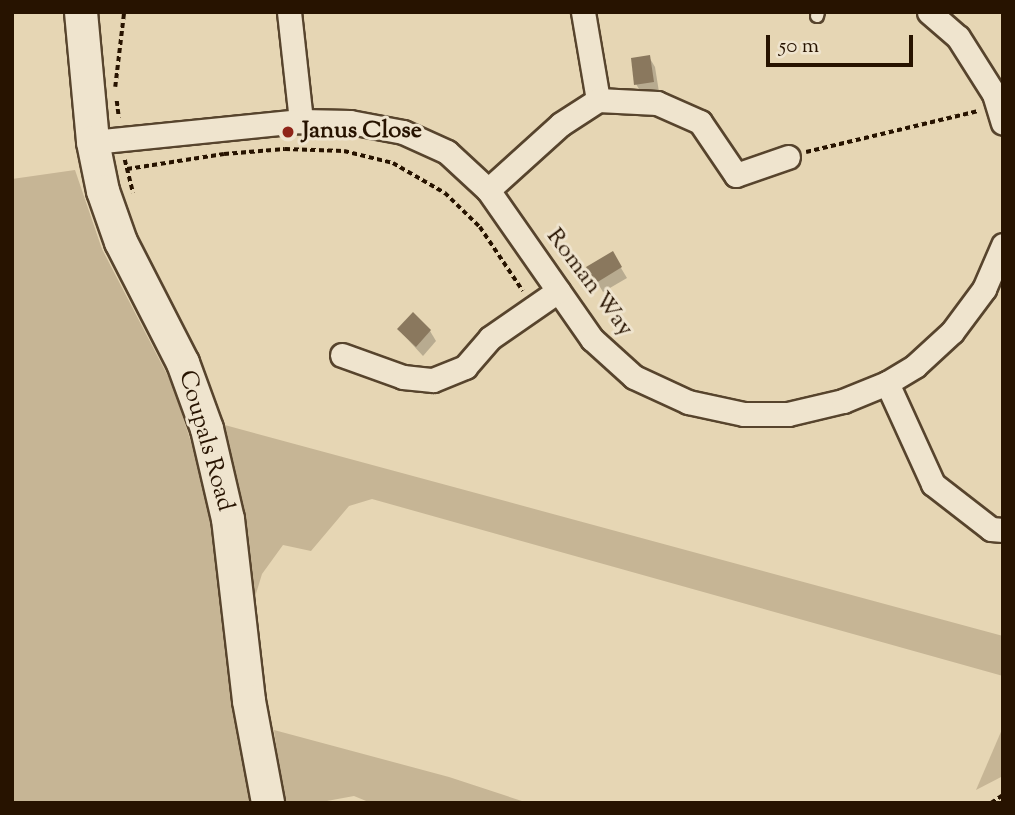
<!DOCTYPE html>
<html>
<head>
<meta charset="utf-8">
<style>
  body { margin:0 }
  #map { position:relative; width:1015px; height:815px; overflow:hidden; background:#e6d6b4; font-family:"Sorts Mill Goudy",serif }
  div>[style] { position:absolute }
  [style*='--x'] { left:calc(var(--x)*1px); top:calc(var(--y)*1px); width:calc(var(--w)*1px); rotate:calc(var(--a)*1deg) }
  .green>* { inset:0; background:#c6b595 }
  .shadow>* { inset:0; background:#0003 }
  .building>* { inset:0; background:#8a785e }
  .path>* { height:3.5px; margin-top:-1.75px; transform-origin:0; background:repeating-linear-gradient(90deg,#271300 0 5px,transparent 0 8.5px) }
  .roads { filter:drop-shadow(2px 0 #57442d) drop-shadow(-2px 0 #57442d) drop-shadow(0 2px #57442d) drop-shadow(0 -2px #57442d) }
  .lane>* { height:12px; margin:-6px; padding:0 6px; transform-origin:6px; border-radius:6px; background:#efe4ce }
  .street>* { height:23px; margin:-11.5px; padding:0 11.5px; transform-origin:11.5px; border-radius:11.5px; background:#efe4ce }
  .secondary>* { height:32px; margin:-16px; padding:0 16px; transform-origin:16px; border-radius:16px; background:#efe4ce }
  .dots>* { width:19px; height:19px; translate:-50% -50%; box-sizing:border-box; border:4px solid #efe4ce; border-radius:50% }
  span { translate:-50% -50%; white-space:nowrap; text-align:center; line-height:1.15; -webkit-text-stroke:6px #efe4ce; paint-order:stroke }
  .poi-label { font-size:24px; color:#271300; font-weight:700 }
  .left { translate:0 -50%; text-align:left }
  .street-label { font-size:24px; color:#271300 }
  .frame { position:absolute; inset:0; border:14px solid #271300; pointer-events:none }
  .scale { position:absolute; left:766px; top:35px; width:147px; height:32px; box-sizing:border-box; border:4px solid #271300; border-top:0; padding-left:9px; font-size:21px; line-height:24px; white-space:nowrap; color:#271300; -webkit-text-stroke:5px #efe4ce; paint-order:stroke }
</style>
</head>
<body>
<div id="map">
  <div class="green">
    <div style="clip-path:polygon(75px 170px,102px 249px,172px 384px,206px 488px,220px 555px,256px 803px,12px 803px,12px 179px)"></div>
    <div style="clip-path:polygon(221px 424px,1003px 636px,1003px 676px,372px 499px,349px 506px,311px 551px,283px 545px,262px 574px,255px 597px)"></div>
    <div style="clip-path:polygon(1003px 727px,1003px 776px,976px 790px)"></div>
    <div style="clip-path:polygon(274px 730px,449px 777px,528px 803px,371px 803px,354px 796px,316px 803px,284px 803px)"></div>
  </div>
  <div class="shadow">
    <div style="clip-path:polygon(649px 57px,655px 67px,659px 92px,642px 94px,636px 84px)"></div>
    <div style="clip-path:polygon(612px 253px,627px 278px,603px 292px,588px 267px)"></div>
    <div style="clip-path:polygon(399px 330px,430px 331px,436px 341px,423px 356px)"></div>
  </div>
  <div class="building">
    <div style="clip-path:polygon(650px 55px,654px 82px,634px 85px,631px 58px)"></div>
    <div style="clip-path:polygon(613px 251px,622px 267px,596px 283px,586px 267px)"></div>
    <div style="clip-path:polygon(413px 312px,431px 330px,416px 347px,397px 329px)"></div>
  </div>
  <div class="path">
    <div style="--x:115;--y:87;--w:76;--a:-83.2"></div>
    <div style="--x:117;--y:101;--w:17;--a:83"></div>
    <div style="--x:806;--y:152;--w:177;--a:-13.4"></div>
    <div style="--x:125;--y:160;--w:34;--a:76"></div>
    <div style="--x:127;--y:169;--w:98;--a:-8.8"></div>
    <div style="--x:224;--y:154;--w:61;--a:-4.7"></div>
    <div style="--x:285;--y:149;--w:59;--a:1.9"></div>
    <div style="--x:344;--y:151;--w:50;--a:13.8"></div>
    <div style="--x:393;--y:163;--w:60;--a:30"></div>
    <div style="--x:445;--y:193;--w:49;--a:44.2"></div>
    <div style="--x:480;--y:227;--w:77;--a:56.1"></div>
    <div style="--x:991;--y:803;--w:14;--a:-34"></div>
  </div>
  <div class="roads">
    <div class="lane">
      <div style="--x:817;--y:16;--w:4;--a:-76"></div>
    </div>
    <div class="street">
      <div style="--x:289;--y:12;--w:110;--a:83.7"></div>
      <div style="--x:583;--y:12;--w:89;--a:80.3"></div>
      <div style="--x:929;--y:12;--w:38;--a:41"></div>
      <div style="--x:958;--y:37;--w:67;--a:57.7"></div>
      <div style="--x:994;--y:94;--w:30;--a:73"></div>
      <div style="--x:93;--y:142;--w:209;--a:-5.8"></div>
      <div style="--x:301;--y:121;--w:49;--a:1.2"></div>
      <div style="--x:350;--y:122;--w:54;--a:10.7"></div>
      <div style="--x:403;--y:132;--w:48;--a:24.4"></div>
      <div style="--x:447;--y:152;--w:56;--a:42.8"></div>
      <div style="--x:488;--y:190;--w:182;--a:55.1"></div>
      <div style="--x:592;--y:339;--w:57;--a:42.1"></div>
      <div style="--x:634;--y:377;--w:60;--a:24.8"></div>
      <div style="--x:688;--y:402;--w:57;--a:12.1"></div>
      <div style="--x:744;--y:414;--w:44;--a:0"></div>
      <div style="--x:788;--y:414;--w:57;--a:-13.3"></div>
      <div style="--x:843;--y:401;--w:48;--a:-22.2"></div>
      <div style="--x:887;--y:383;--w:33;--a:-31"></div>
      <div style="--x:915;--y:366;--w:50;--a:-42.6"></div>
      <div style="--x:952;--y:332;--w:54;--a:-53.3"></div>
      <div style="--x:984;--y:289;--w:48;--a:-66.6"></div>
      <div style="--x:488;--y:190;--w:98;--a:-42.1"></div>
      <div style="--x:561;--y:124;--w:44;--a:-33"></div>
      <div style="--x:598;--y:100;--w:59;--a:2.9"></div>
      <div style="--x:657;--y:103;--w:47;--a:23.8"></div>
      <div style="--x:700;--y:122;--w:64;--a:55.8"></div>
      <div style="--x:736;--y:175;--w:55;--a:-19.1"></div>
      <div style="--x:342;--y:355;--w:65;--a:19.8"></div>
      <div style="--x:403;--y:377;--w:30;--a:6"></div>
      <div style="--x:433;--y:380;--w:35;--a:-22"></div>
      <div style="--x:465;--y:367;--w:38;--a:-49"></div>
      <div style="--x:490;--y:338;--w:83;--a:-34.7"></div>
      <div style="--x:887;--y:383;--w:111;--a:65.5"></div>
      <div style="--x:933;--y:484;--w:73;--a:37.8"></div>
      <div style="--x:991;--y:529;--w:12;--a:5"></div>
    </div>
    <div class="secondary">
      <div style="--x:81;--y:12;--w:131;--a:84.7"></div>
      <div style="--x:93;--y:142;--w:50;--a:78.5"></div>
      <div style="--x:103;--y:191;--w:54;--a:70.6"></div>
      <div style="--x:121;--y:242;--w:136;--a:62.9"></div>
      <div style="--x:183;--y:363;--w:70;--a:70"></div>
      <div style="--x:207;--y:429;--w:92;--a:76.9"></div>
      <div style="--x:228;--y:519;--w:183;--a:83.4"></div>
      <div style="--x:249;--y:701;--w:104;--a:79.4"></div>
    </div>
  </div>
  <div class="dots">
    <div style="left:288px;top:132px;background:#8f2418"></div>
  </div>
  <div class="poi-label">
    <span class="left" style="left:302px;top:132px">Janus Close</span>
  </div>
  <div class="street-label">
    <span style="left:589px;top:283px;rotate:53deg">Roman Way</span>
    <span style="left:205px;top:441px;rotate:74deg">Coupals Road</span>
  </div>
  <div class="frame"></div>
  <div class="scale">50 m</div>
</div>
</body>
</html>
